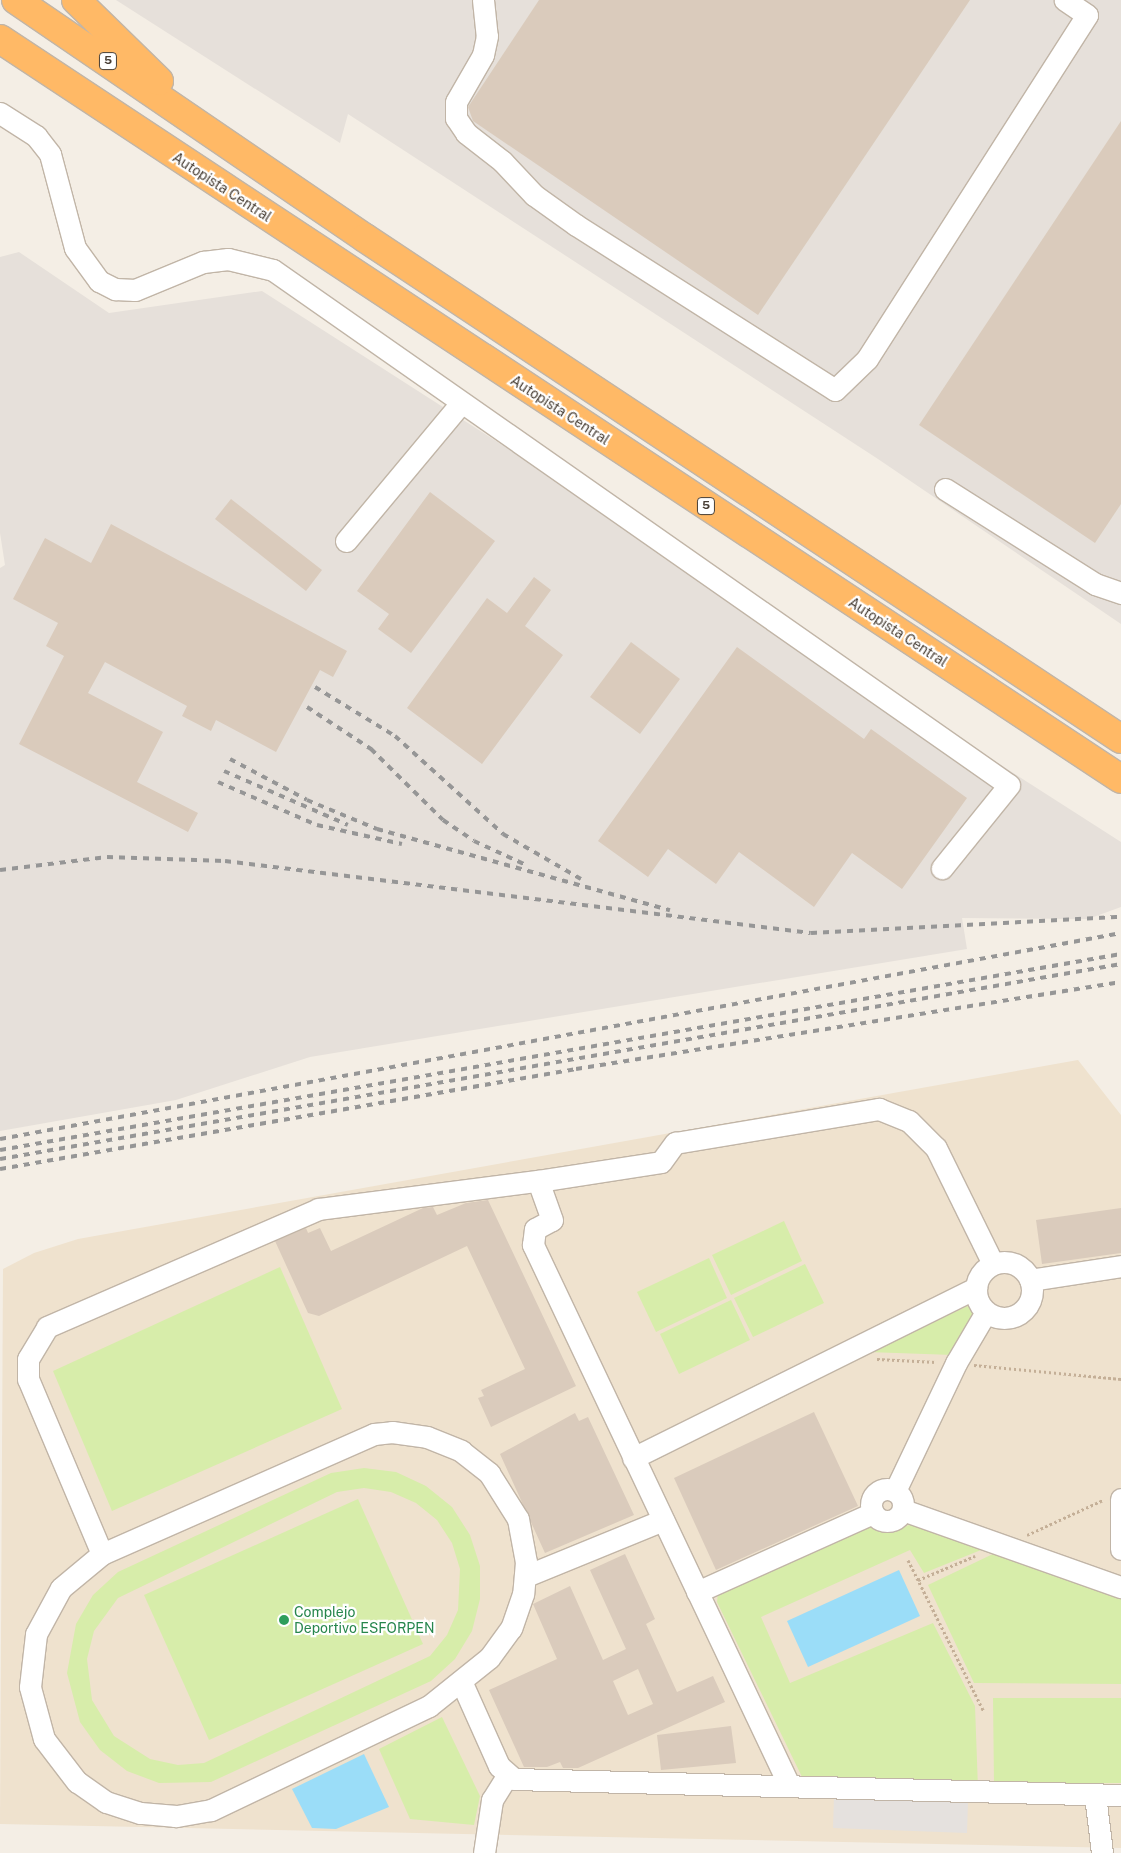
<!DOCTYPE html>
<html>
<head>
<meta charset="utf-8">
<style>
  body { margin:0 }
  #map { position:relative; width:1121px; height:1853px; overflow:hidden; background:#f4eee5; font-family:"Public Sans",sans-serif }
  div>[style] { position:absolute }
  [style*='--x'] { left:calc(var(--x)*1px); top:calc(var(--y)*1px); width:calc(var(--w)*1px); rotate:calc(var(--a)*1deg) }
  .industrial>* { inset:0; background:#e6e0da }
  .education>* { inset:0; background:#efe2ce }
  .green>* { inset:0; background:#d7edaa }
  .parking>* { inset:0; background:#e5e1de }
  .water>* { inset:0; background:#9bddf8 }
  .building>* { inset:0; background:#dacbbc }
  .path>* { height:3px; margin-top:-1.5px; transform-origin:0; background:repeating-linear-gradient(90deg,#c4af97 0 2.5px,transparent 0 5px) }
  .roads { filter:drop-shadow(1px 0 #c1b5a7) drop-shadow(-1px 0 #c1b5a7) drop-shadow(0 1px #c1b5a7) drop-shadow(0 -1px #c1b5a7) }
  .minor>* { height:21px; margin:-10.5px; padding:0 10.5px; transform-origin:10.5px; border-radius:10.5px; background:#fff }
  .minor>.ring { margin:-10.5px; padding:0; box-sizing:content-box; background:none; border:21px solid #fff; border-radius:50% }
  .highway>* { height:28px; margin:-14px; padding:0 14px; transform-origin:14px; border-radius:14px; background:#ffb966 }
  .rail>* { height:4px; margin-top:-2px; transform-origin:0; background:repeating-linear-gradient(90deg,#969696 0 6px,transparent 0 12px) }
  .dots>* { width:14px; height:14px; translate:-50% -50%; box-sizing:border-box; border:2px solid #fff; border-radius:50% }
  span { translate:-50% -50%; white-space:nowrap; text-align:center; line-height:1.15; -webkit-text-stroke:4.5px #fff; paint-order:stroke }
  .shield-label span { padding:1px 4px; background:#fff; border:1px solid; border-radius:4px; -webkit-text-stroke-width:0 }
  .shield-label { font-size:12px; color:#483e34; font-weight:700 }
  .street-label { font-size:14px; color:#483e34 }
  .leisure-label { font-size:14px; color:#27864d }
  .left { translate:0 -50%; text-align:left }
</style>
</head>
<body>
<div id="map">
  <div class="industrial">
    <div style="clip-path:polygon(116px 0,1121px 0,1121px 624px,878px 459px,348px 114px,340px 143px)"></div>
    <div style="clip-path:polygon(19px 252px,109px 313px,262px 291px,1121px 842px,1121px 907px,1088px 919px,962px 918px,967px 949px,310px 1057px,176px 1100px,0 1131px,0 568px,5px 565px,0 533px,0 257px)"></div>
  </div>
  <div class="education">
    <div style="clip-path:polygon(1078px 1060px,1121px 1115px,1121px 1848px,0 1824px,3px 1269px,34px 1253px,78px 1239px)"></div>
  </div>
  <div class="green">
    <div style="clip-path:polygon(784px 1221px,802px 1261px,731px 1295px,712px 1255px)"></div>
    <div style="clip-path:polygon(709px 1258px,727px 1298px,656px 1332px,637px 1292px)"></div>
    <div style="clip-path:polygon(805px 1264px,824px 1303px,753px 1337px,734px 1298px)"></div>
    <div style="clip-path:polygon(280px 1267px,342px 1409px,112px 1511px,53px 1371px)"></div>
    <div style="clip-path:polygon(731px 1300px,750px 1340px,679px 1374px,660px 1334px)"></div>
    <div style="clip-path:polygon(970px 1305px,975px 1311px,953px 1355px,868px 1352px)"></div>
    <div style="clip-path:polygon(evenodd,364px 1468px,396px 1472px,426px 1486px,452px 1507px,470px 1535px,480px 1566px,480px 1599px,472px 1631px,455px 1659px,431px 1681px,211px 1782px,159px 1783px,127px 1771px,100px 1750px,80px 1722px,67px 1673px,76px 1624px,93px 1595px,118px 1572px,331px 1473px,364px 1468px,364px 1488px,391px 1492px,416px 1503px,437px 1520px,452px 1543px,460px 1569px,458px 1610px,447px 1635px,430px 1656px,204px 1763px,178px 1765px,150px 1759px,114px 1736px,92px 1700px,87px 1659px,94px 1631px,118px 1598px,337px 1492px,364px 1488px)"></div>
    <div style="clip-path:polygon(358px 1499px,423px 1644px,209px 1740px,144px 1595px)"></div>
    <div style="clip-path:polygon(870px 1522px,892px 1533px,913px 1523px,980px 1545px,981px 1550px,924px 1573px,910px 1550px,761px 1617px,790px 1683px,933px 1623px,975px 1706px,978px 1788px,803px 1779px,717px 1602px,718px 1593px)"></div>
    <div style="clip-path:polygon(995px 1553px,1121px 1594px,1121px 1684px,974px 1683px,928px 1585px)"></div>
    <div style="clip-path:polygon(993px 1698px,1121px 1698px,1121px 1783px,994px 1784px)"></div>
    <div style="clip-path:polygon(442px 1717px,480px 1796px,474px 1825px,410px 1819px,379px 1749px)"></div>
  </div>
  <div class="parking">
    <div style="clip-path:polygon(834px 1796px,968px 1801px,967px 1833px,833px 1828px)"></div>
  </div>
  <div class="water">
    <div style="clip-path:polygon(899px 1570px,920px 1616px,808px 1667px,787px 1621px)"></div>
    <div style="clip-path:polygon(364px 1754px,389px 1807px,336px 1829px,312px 1828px,292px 1789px)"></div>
  </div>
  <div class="building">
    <div style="clip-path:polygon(539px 0,970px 0,758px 315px,473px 121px,468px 107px)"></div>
    <div style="clip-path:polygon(1121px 121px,1121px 504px,1095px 543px,919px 425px)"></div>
    <div style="clip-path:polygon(430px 492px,495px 541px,411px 653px,378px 629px,389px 614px,357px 591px)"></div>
    <div style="clip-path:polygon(231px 499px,322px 570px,306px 591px,215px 519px)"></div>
    <div style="clip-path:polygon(111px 524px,347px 651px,333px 677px,320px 670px,276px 752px,216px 720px,211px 731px,182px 716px,187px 706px,105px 662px,88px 693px,163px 732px,137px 782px,198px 813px,188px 832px,19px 744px,64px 656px,46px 646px,58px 623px,13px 599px,45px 538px,91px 563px)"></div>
    <div style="clip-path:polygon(534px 577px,551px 590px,525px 626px,563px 655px,482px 764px,407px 708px,487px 598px,507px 613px)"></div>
    <div style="clip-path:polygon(631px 642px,680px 679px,640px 734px,590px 697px)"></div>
    <div style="clip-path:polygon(737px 647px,864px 739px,871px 729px,967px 798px,902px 889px,852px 853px,814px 907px,739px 852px,716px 884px,668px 849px,648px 877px,598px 841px)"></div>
    <div style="clip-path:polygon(488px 1200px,576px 1386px,491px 1427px,478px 1398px,484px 1396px,481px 1390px,525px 1369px,467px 1246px,319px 1316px,308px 1313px,275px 1241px,306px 1228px,308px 1233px,320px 1228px,331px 1251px,423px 1208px,433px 1207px,437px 1215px,466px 1203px)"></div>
    <div style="clip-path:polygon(1121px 1208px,1121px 1253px,1042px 1264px,1036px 1220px)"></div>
    <div style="clip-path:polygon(814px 1412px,858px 1506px,716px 1570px,674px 1478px)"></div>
    <div style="clip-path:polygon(575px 1413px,579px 1421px,588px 1417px,634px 1515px,545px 1553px,500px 1454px)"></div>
    <div style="clip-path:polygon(evenodd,625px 1554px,655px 1619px,646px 1624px,677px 1692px,713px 1676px,725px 1702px,578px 1768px,563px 1768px,560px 1762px,547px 1767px,524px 1767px,489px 1690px,557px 1659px,533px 1604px,570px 1586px,603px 1660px,626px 1649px,590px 1570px,625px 1554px,638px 1669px,653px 1704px,628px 1715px,613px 1681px,638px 1669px)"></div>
    <div style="clip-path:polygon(731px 1726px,736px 1763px,661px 1770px,657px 1735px)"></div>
  </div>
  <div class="path">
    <div style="--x:877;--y:1359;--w:59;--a:2.9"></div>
    <div style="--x:974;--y:1365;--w:148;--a:5.4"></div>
    <div style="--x:1027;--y:1535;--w:84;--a:-24.7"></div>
    <div style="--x:908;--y:1560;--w:168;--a:63.4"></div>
    <div style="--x:918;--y:1580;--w:62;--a:-22.8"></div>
  </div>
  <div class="roads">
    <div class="minor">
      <div style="--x:483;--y:0;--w:36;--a:84"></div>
      <div style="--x:487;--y:36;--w:19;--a:102"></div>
      <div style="--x:483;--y:55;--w:54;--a:119.9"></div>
      <div style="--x:456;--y:102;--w:16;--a:90"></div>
      <div style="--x:456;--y:118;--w:18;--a:56"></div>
      <div style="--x:466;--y:133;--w:46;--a:37.9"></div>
      <div style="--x:502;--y:161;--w:47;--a:46.7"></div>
      <div style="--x:534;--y:195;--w:52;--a:35.5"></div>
      <div style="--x:576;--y:225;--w:307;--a:32.5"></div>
      <div style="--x:835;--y:390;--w:45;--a:-44.1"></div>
      <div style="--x:867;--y:359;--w:408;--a:-57.4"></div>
      <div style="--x:1087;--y:15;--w:27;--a:-146"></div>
      <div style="--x:0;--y:113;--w:43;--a:32.6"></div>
      <div style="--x:36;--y:136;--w:23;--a:52"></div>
      <div style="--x:50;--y:154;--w:97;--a:75.1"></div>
      <div style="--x:75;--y:248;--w:41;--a:54"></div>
      <div style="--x:99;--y:281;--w:18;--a:27"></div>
      <div style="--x:115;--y:289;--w:20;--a:3"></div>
      <div style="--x:135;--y:290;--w:74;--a:-22.4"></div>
      <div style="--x:203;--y:262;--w:25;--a:-7"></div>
      <div style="--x:228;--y:259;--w:46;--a:13.7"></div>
      <div style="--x:273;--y:270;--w:898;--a:34.98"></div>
      <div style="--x:1009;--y:785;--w:107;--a:128.9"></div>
      <div style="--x:945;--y:489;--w:178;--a:32.3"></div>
      <div style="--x:1095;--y:584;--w:28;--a:19"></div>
      <div style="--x:346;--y:541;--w:180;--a:-50.2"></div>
      <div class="ring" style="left:976px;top:1262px;width:35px;height:35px"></div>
      <div style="--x:1030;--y:1280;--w:92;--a:-8.7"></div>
      <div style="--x:392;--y:1432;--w:35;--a:8"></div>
      <div style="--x:427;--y:1437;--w:37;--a:22"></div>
      <div style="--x:461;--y:1451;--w:36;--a:38"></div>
      <div style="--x:489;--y:1473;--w:54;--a:57.8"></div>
      <div style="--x:518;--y:1519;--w:44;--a:79.5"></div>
      <div style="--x:526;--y:1562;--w:32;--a:95"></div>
      <div style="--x:523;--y:1594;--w:36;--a:109"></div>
      <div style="--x:511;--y:1628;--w:37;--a:126"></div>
      <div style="--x:489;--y:1658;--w:77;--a:141.3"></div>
      <div style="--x:429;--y:1706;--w:242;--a:154.5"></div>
      <div style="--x:211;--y:1810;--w:36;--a:170"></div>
      <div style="--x:176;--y:1816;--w:36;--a:-175"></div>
      <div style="--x:140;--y:1813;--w:36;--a:-162"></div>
      <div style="--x:106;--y:1802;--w:35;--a:-145"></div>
      <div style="--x:77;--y:1782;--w:54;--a:-127.5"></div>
      <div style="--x:44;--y:1739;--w:54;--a:-105.1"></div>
      <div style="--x:30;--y:1687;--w:53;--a:-83.5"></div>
      <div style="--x:36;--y:1634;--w:52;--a:-61.5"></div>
      <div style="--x:61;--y:1588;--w:53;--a:-39.7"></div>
      <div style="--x:102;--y:1554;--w:297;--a:-23.8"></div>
      <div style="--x:374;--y:1434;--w:18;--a:-6"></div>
      <div style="--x:633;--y:1458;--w:383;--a:-26.4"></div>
      <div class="ring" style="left:871px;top:1489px;width:11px;height:11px"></div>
      <div style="--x:895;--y:1491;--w:142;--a:-64.5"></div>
      <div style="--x:956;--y:1363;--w:59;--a:-59.5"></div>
      <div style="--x:1121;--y:1499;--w:50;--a:90"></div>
      <div style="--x:903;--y:1510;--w:231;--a:19.5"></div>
      <div style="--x:102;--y:1554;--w:190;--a:-112.9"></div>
      <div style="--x:28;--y:1379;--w:20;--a:-90"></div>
      <div style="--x:28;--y:1359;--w:37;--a:-59"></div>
      <div style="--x:47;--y:1327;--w:296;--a:-23.5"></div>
      <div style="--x:318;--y:1209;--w:222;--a:-7.3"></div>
      <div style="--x:526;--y:1576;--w:148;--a:-22.2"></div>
      <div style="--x:697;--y:1592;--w:193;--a:-24.2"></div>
      <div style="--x:461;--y:1681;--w:93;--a:65.9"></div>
      <div style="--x:499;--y:1766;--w:20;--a:41"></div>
      <div style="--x:514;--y:1779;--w:607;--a:1.51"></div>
      <div style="--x:789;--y:1785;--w:598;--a:-115.36"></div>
      <div style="--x:533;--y:1245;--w:16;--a:-83"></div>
      <div style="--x:535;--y:1229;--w:19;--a:-28"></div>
      <div style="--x:552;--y:1220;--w:41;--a:-109.7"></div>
      <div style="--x:538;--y:1181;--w:124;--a:-8.8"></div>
      <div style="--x:661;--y:1162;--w:24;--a:-54"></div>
      <div style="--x:675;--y:1143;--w:207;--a:-9.5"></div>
      <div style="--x:879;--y:1109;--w:32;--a:22"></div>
      <div style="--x:909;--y:1121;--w:38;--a:45"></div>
      <div style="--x:936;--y:1148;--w:129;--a:63.8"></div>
      <div style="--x:1095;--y:1795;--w:58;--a:83.1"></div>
      <div style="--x:484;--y:1853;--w:54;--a:-81.4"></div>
      <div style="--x:492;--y:1800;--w:28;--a:-58"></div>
    </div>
    <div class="highway">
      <div style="--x:16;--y:0;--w:422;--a:34.3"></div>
      <div style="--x:365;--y:238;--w:907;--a:33.53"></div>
      <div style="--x:76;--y:0;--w:116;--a:44.3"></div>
      <div style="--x:0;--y:39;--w:1343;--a:33.43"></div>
    </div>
  </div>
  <div class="rail">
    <div style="--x:315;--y:687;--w:94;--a:31.5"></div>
    <div style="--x:395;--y:736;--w:146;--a:42.2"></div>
    <div style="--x:503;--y:834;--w:90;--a:30"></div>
    <div style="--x:307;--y:707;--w:77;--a:33.3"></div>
    <div style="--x:371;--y:749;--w:101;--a:44.6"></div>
    <div style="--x:443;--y:820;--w:37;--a:34"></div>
    <div style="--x:474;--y:841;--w:57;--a:24.8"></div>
    <div style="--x:230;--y:759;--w:87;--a:28"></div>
    <div style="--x:307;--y:800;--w:76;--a:22.5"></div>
    <div style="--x:377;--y:829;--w:304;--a:15.5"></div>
    <div style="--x:224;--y:771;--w:135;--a:23.5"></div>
    <div style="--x:218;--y:782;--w:108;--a:23.5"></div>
    <div style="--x:317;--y:825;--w:87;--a:12.6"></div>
    <div style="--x:0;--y:870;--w:108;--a:-6.9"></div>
    <div style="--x:107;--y:857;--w:118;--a:1.9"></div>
    <div style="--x:225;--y:861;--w:590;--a:7"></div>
    <div style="--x:811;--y:933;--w:310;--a:-3"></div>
    <div style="--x:0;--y:1139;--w:1140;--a:-10.41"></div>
    <div style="--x:0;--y:1150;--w:1138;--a:-9.92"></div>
    <div style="--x:0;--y:1159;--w:1138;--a:-9.87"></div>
    <div style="--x:0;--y:1169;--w:585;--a:-9.85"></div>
    <div style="--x:576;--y:1069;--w:552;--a:-9.07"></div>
  </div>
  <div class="dots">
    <div style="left:284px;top:1620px;background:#2e9e5b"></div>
  </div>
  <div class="shield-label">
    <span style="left:108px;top:61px">5</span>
    <span style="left:706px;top:506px">5</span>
  </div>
  <div class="street-label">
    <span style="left:222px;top:187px;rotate:33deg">Autopista Central</span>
    <span style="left:560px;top:410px;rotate:33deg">Autopista Central</span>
    <span style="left:898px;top:632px;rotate:33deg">Autopista Central</span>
  </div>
  <div class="leisure-label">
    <span class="left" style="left:294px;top:1620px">Complejo<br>Deportivo ESFORPEN</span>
  </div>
</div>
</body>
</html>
